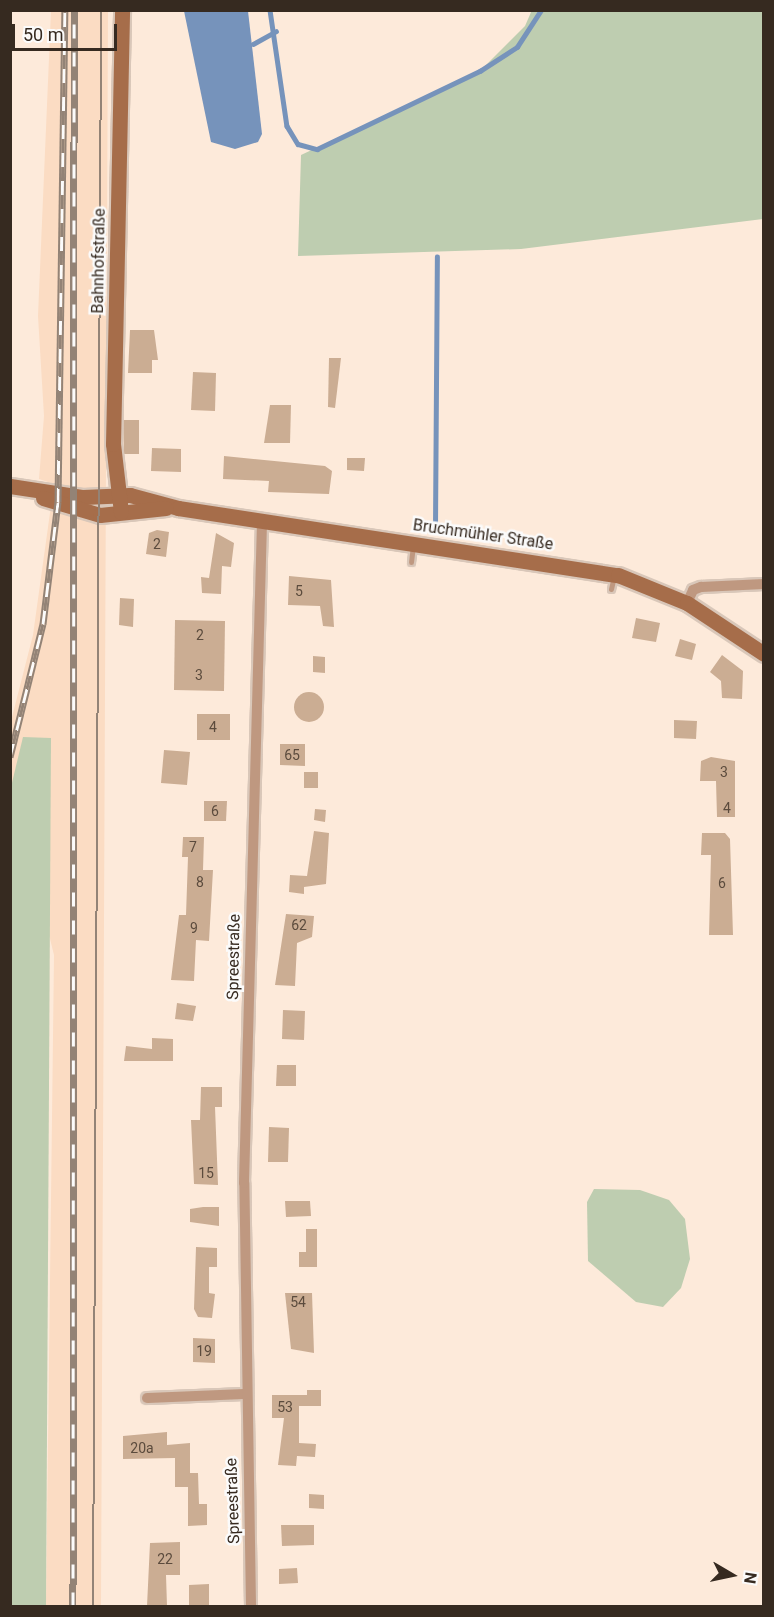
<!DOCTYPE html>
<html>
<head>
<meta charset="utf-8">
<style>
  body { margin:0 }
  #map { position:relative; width:774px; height:1617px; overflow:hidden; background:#fdeada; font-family:Roboto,sans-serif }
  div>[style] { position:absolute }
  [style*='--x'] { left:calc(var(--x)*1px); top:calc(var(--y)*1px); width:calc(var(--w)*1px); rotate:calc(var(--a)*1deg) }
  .built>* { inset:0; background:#fbdcc3 }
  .green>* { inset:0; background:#becdb0 }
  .water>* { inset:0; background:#7693bb }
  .stream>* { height:4.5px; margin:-2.25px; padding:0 2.25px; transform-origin:2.25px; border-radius:2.25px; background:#7693bb }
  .building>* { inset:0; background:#cbad93 }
  .round { border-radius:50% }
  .roads { filter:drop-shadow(2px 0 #d9c7b9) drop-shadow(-2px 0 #d9c7b9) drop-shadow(0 2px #d9c7b9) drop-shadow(0 -2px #d9c7b9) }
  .lane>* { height:5px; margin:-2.5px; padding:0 2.5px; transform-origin:2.5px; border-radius:2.5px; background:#bf9880 }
  .street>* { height:10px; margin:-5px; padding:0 5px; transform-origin:5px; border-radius:5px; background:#bf9880 }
  .secondary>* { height:15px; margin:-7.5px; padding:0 7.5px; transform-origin:7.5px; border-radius:7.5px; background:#a66d4a }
  .tram>* { height:1.5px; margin:-0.75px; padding:0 0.75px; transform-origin:0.75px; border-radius:0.75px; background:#938376 }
  .rail>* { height:7px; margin-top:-3.5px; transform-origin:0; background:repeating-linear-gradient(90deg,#fbfbfb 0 14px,#938376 0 28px); box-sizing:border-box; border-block:2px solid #938376 }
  span { translate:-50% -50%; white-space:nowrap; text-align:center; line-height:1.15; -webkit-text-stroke:5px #fbfbfb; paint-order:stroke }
  .number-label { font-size:14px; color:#5b4b3d }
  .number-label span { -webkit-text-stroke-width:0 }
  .street-label { font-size:16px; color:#362a20 }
  .frame { position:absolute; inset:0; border:12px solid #362a20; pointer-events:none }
  .north { position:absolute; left:702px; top:1545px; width:60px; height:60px; -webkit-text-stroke:4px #fbfbfb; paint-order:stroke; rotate:99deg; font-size:16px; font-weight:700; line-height:24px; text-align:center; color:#362a20 }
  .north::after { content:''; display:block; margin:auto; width:21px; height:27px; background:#362a20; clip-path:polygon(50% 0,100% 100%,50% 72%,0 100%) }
  .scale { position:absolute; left:12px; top:24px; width:105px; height:27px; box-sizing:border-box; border:3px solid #362a20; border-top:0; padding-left:8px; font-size:18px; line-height:21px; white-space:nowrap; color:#362a20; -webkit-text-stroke:4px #fbfbfb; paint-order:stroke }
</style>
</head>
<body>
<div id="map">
  <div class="built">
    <div style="clip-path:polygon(51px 11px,108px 11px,101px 1606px,46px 1606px,54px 955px,12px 786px,11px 791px,11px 721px,33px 635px,54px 484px,39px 479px,44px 416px,38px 316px)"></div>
  </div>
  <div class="green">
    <div style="clip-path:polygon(532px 10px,763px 11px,763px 219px,521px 249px,298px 256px,301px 155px,480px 71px,525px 26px)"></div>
    <div style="clip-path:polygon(23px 737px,51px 738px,46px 1606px,10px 1606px,10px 791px)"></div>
    <div style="clip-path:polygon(594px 1189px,640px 1190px,669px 1200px,685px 1219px,690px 1259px,681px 1288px,663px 1307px,636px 1302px,588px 1261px,587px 1202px)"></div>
  </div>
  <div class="water">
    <div style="clip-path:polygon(184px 11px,248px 11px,262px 134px,258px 142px,235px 149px,211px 142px)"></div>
  </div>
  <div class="stream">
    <div style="--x:270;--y:10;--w:117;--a:81.7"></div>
    <div style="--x:287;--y:126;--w:21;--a:59"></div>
    <div style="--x:298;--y:144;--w:20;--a:15"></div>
    <div style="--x:317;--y:149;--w:181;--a:-25.6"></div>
    <div style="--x:480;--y:71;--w:44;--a:-33"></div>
    <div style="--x:517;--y:47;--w:44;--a:-57"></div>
    <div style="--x:253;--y:44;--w:26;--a:-29"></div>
    <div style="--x:435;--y:527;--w:270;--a:-89.6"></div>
  </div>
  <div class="building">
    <div style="clip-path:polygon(130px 330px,154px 330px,158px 360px,152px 360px,152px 373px,128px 373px)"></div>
    <div style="clip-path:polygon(329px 358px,341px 358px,335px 408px,328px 407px)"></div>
    <div style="clip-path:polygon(193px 372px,216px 373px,215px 411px,191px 410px)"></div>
    <div style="clip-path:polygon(270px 405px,291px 405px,290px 443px,264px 443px)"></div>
    <div style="clip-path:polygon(123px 420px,139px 420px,139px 454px,124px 454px)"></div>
    <div style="clip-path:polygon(152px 448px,181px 449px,181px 472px,151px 471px)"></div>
    <div style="clip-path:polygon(224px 456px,325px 466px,332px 471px,329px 494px,268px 492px,269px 481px,223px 479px)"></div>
    <div style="clip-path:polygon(347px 458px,365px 458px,364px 471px,347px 470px)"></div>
    <div style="clip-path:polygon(157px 530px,169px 532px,166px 557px,146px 554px,149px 533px)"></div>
    <div style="clip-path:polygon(216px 533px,234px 543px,231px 567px,222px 566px,221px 594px,202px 593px,201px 577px,209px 578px)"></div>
    <div style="clip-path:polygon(289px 576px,331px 580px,334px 627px,323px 626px,320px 606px,288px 605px)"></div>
    <div style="clip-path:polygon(120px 598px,134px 599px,133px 627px,119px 625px)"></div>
    <div style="clip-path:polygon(636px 618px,660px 623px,656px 642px,632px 638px)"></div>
    <div style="clip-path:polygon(175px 620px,225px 621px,224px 691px,174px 690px)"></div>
    <div style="clip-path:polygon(680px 639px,696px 644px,692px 660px,675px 656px)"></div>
    <div style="clip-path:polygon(722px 655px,743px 671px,742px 699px,722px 698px,721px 681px,710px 672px)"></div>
    <div style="clip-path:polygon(313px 656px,325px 657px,325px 673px,313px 672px)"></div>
    <div class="round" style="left:294px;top:692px;width:30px;height:30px"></div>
    <div style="clip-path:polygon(197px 714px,230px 714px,230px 740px,197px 740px)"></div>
    <div style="clip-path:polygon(674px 720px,697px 721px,696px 739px,674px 738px)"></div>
    <div style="clip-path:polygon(280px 744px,305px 744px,305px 766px,280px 765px)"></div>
    <div style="clip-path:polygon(164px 750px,190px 752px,187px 785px,161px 783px)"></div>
    <div style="clip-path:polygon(711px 757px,735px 761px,735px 817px,717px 817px,716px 781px,700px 781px,701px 761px)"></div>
    <div style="clip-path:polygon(304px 772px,318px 772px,318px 788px,304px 788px)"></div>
    <div style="clip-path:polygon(204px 801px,227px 801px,226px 821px,204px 821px)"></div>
    <div style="clip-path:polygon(315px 809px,326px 810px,325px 822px,314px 820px)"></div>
    <div style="clip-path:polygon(314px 831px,329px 833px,326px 884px,304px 887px,304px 894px,289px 892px,290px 875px,307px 876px)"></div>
    <div style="clip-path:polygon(702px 833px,725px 833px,730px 839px,733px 935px,709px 935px,711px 855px,701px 855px)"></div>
    <div style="clip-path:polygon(183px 837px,204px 837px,203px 870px,213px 870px,209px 941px,196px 940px,194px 981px,171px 980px,179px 915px,186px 915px,188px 857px,182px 857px)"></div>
    <div style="clip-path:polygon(286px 914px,314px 916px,312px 937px,297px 943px,295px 986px,275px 985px)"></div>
    <div style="clip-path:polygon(177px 1003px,196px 1006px,193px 1021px,175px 1019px)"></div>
    <div style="clip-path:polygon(283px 1010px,305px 1011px,304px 1040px,282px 1039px)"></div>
    <div style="clip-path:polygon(152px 1038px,173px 1039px,173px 1061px,124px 1061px,126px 1046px,152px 1049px)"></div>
    <div style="clip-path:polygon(277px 1065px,296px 1065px,296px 1086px,276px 1086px)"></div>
    <div style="clip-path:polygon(201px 1087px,222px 1087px,222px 1107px,215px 1107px,218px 1185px,194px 1184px,191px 1120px,200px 1120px)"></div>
    <div style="clip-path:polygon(269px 1127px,289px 1128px,288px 1162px,268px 1162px)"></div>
    <div style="clip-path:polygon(285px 1201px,310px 1201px,311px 1216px,286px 1217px)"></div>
    <div style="clip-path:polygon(203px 1207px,219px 1207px,219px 1226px,190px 1222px,190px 1209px)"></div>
    <div style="clip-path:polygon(306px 1229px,317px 1229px,317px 1267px,299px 1267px,299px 1252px,306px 1252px)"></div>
    <div style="clip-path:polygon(196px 1247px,217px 1248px,217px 1267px,209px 1267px,209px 1293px,215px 1294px,212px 1318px,198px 1317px,194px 1309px)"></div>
    <div style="clip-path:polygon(285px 1293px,312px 1293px,314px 1353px,291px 1349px)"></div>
    <div style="clip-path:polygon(193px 1338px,215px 1339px,215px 1363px,193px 1362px)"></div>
    <div style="clip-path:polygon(307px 1390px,321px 1390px,321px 1406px,299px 1406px,299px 1443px,316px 1444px,315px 1457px,297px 1456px,296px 1466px,278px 1465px,284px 1418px,272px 1418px,272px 1395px,307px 1395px)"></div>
    <div style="clip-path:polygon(167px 1432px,167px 1445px,190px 1443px,190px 1473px,198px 1473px,199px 1504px,207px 1504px,207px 1525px,188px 1526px,188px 1487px,175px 1487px,175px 1458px,123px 1459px,123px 1436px)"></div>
    <div style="clip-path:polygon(309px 1494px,324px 1495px,324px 1509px,309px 1508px)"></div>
    <div style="clip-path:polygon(281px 1525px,314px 1525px,314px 1545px,282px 1546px)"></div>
    <div style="clip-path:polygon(180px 1542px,180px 1575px,166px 1575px,167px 1606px,147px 1606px,150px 1543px)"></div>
    <div style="clip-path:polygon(297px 1568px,298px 1583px,279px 1584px,279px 1569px)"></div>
    <div style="clip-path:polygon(209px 1584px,209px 1606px,189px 1606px,189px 1585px)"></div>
  </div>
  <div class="roads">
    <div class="lane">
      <div style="--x:411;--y:562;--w:17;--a:-83"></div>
      <div style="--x:611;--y:589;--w:13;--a:-77"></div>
    </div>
    <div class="street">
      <div style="--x:687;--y:603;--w:14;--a:-65"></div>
      <div style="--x:693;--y:590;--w:9;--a:-21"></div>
      <div style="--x:701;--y:587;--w:63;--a:-2.7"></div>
      <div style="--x:147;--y:1398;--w:98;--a:-2.3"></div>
      <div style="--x:251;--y:1606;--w:423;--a:-90.9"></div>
      <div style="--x:244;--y:1183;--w:663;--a:-88.44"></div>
    </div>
    <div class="secondary">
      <div style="--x:10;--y:486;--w:74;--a:8.6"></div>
      <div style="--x:83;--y:497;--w:47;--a:-2.4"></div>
      <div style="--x:130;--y:495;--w:50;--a:15.2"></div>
      <div style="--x:178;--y:508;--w:445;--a:8.7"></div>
      <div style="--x:618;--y:575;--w:74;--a:22.1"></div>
      <div style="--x:687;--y:603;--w:92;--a:33.5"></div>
      <div style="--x:43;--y:498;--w:59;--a:16.6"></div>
      <div style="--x:100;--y:515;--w:66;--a:-6.1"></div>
      <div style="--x:121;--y:512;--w:68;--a:-96.7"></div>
      <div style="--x:113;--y:444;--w:434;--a:-88.8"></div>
    </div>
  </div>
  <div class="tram">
    <div style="--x:93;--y:1606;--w:1596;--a:-89.71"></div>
  </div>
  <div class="rail">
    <div style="--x:10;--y:757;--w:137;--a:-76.1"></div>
    <div style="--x:43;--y:624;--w:123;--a:-83"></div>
    <div style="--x:58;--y:502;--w:492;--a:-89.2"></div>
    <div style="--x:73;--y:1606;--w:1596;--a:-89.96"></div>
  </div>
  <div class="number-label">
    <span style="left:157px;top:544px">2</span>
    <span style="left:299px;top:591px">5</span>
    <span style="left:200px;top:635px">2</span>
    <span style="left:199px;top:675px">3</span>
    <span style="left:213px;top:727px">4</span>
    <span style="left:292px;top:755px">65</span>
    <span style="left:724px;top:772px">3</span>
    <span style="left:727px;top:808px">4</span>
    <span style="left:215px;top:811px">6</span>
    <span style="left:193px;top:847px">7</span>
    <span style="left:200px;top:882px">8</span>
    <span style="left:722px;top:883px">6</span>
    <span style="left:299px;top:925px">62</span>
    <span style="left:194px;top:928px">9</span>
    <span style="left:206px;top:1173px">15</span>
    <span style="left:298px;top:1302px">54</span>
    <span style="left:204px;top:1351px">19</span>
    <span style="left:285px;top:1407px">53</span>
    <span style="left:142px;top:1448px">20a</span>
    <span style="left:165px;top:1559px">22</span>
  </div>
  <div class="street-label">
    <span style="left:99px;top:261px;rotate:-89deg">Bahnhofstraße</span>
    <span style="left:483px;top:535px;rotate:8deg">Bruchmühler Straße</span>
    <span style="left:234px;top:957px;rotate:-89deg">Spreestraße</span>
    <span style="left:233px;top:1501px;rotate:-92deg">Spreestraße</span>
  </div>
  <div class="frame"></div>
  <div class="north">N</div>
  <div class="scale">50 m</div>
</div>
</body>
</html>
